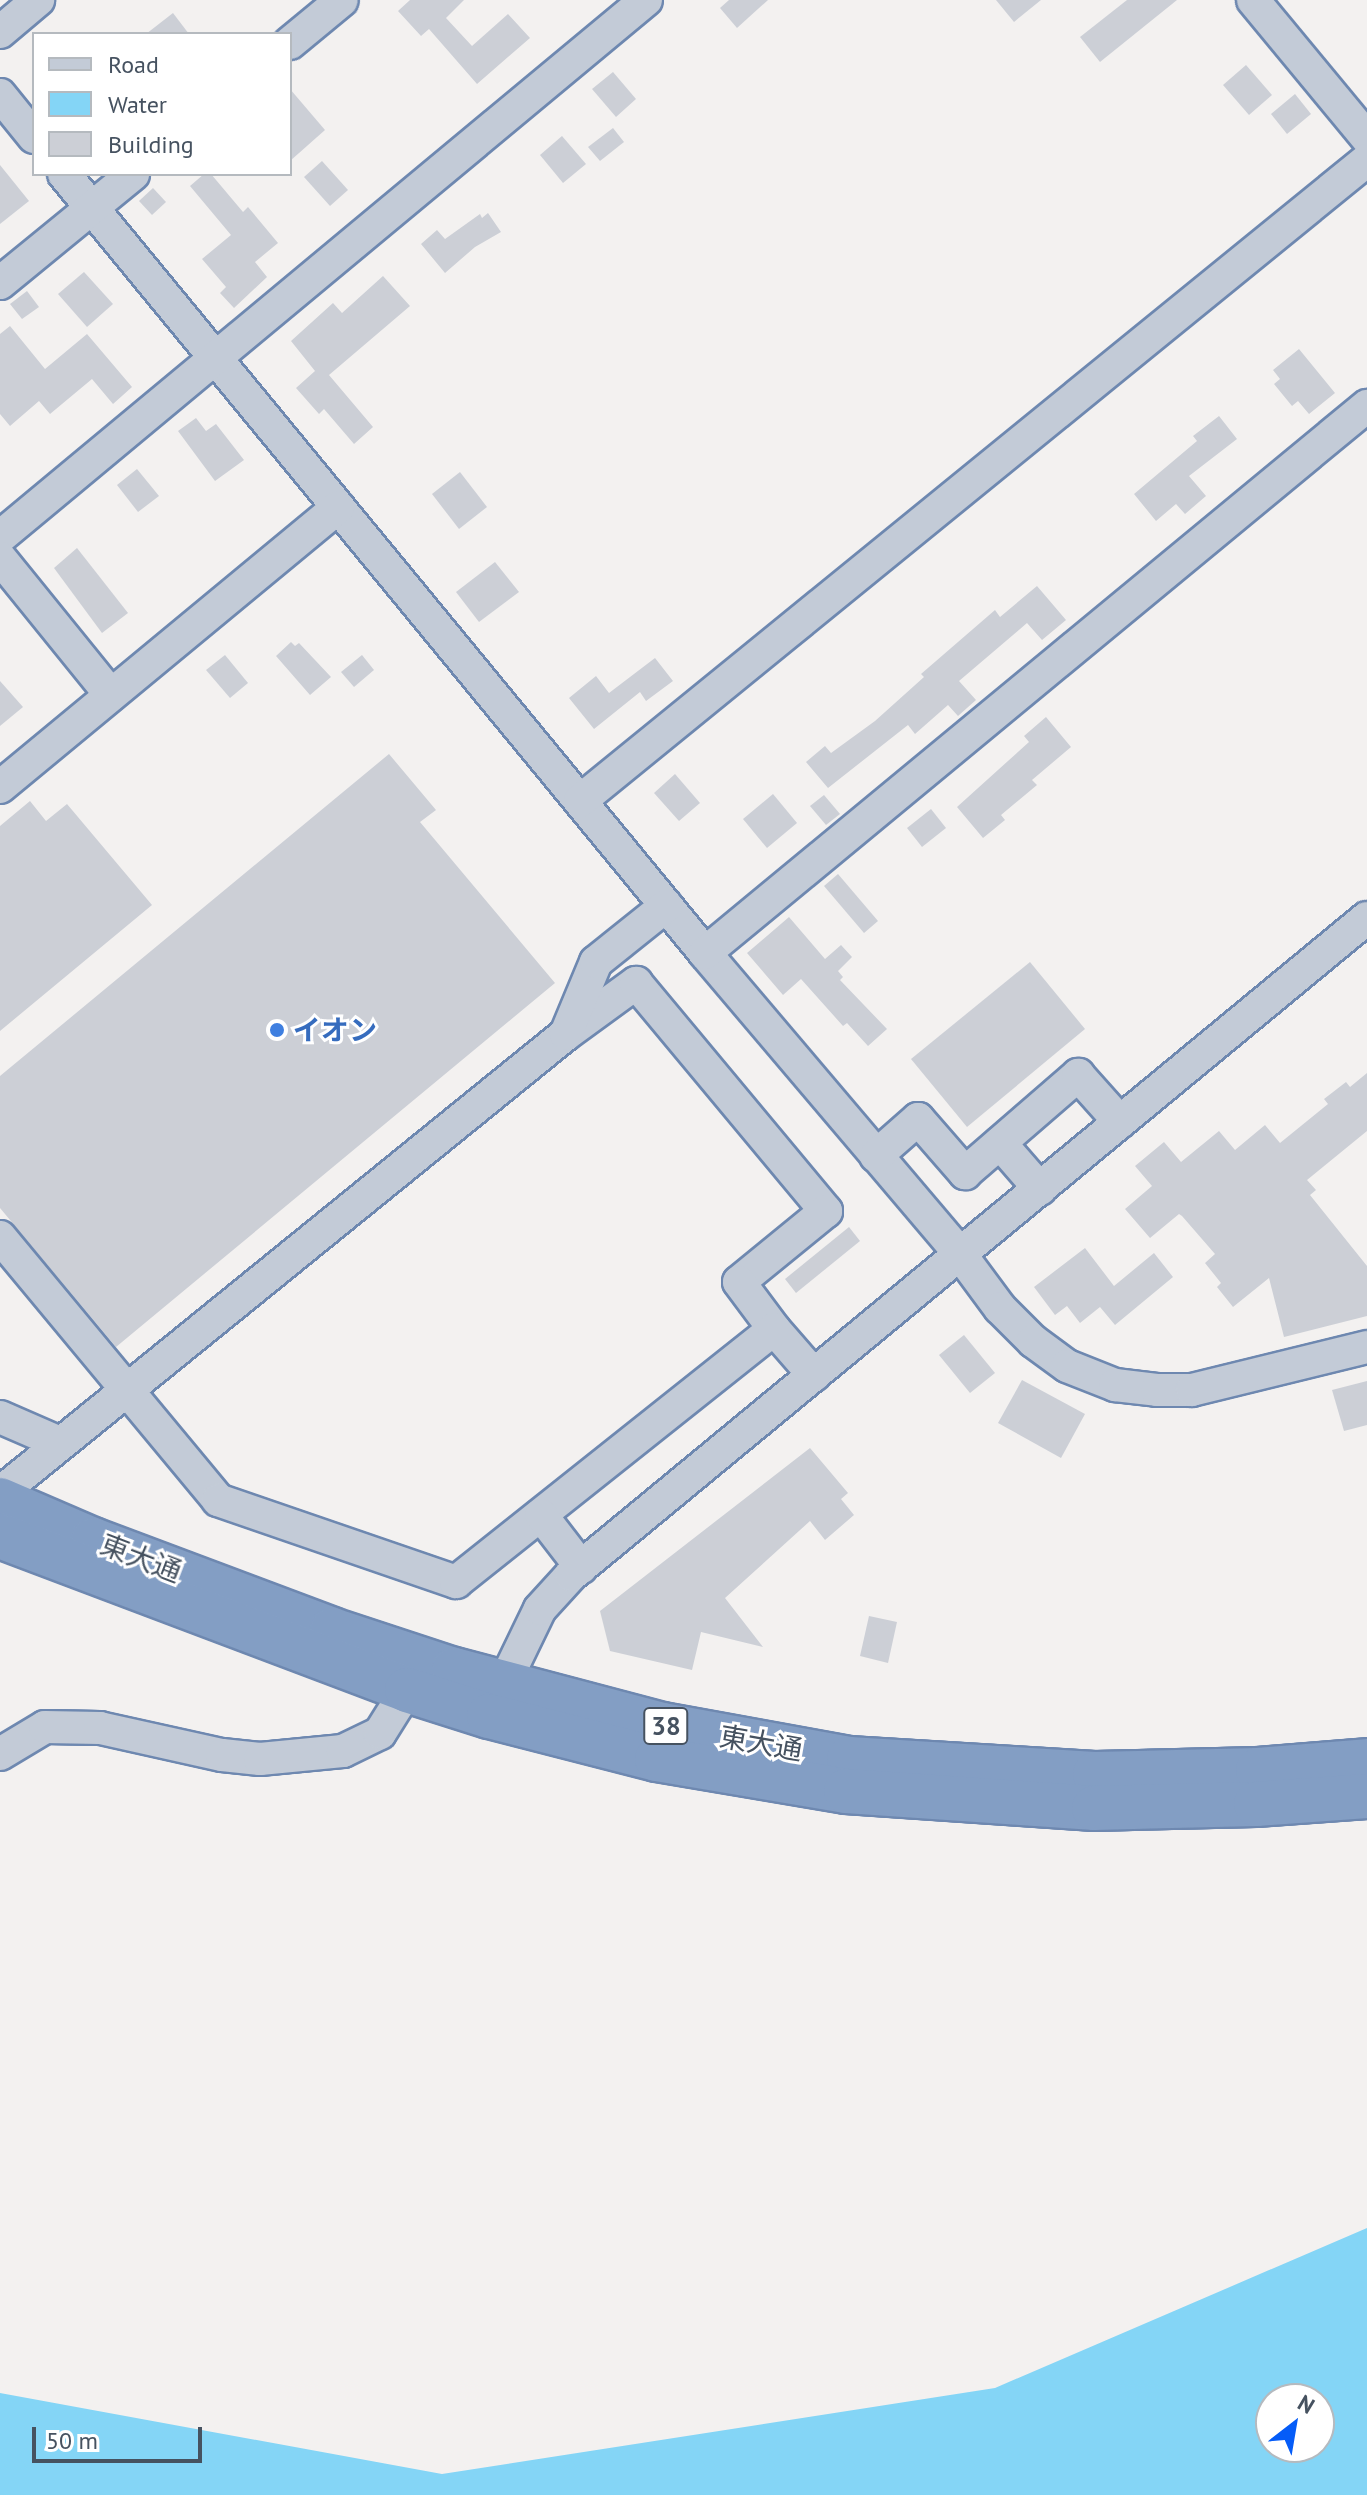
<!DOCTYPE html>
<html>
<head>
<meta charset="utf-8">
<style>
  body { margin:0 }
  #map { position:relative; width:1367px; height:2495px; overflow:hidden; background:#f3f1f0; font-family:"PT Sans","Noto Sans JP",sans-serif }
  div>[style] { position:absolute }
  [style*='--x'] { left:calc(var(--x)*1px); top:calc(var(--y)*1px); width:calc(var(--w)*1px); rotate:calc(var(--a)*1deg) }
  .water>* { inset:0; background:#84d5f6 }
  .building>* { inset:0; background:#cccfd6 }
  .roads { filter:drop-shadow(2px 0 #6e88b0) drop-shadow(-2px 0 #6e88b0) drop-shadow(0 2px #6e88b0) drop-shadow(0 -2px #6e88b0) }
  .minor>* { height:32px; margin:-16px; padding:0 16px; transform-origin:16px; border-radius:16px; background:#c3cbd7 }
  .highway>* { height:44px; margin:-22px; padding:0 22px; transform-origin:22px; border-radius:22px; background:#839ec4 }
  .dots>* { width:22px; height:22px; translate:-50% -50%; box-sizing:border-box; border:4px solid #fff; border-radius:50% }
  span { translate:-50% -50%; white-space:nowrap; text-align:center; line-height:1.15; -webkit-text-stroke:6px #fff; paint-order:stroke }
  .shield-label span { padding:2px 6px; background:#fff; border:2px solid; border-radius:6px; -webkit-text-stroke-width:0 }
  .shield-label { font-size:26px; color:#465260; font-weight:700 }
  .shop-label { font-size:28px; color:#366cbe; font-weight:700 }
  .left { translate:0 -50%; text-align:left }
  .street-label { font-size:28px; color:#465260 }
  .legend { position:absolute; left:32px; top:32px; width:260px; height:144px; box-sizing:border-box; background:#fff; border:2px solid #b5babf; margin:0; padding:10px 14px; list-style:none; font-size:24px; color:#465260 }
  .legend li { display:flex; align-items:center; gap:16px; height:40px }
  .legend b { width:40px; border:2px solid #b5babf }
  .north { position:absolute; left:1255px; top:2383px; width:80px; height:80px; box-sizing:border-box; background:#fff; border:2px solid #b5babf; border-radius:50%; rotate:31deg; font-size:22px; font-weight:700; line-height:32px; text-align:center; color:#465260 }
  .north::after { content:''; display:block; margin:auto; width:28px; height:36px; background:#055cf8; clip-path:polygon(50% 0,100% 100%,50% 72%,0 100%) }
  .scale { position:absolute; left:32px; top:2427px; width:170px; height:36px; box-sizing:border-box; border:4px solid #465260; border-top:0; padding-left:10px; font-size:24px; line-height:28px; white-space:nowrap; color:#465260; -webkit-text-stroke:6px #fff; paint-order:stroke }
</style>
</head>
<body>
<div id="map">
  <div class="water">
    <div style="clip-path:polygon(evenodd,1367px 2228px,1367px 2495px,0 2495px,0 2393px,442px 2474px,995px 2388px,1367px 2228px,1271px 2399px,1319px 2399px,1319px 2447px,1271px 2447px,1271px 2399px)"></div>
  </div>
  <div class="building">
    <div style="clip-path:polygon(410px 0,464px 0,446px 18px,472px 46px,508px 14px,530px 38px,477px 84px,429px 29px,421px 36px,398px 11px)"></div>
    <div style="clip-path:polygon(729px 0,768px 0,737px 28px,720px 8px)"></div>
    <div style="clip-path:polygon(996px 0,1041px 0,1014px 22px)"></div>
    <div style="clip-path:polygon(1127px 0,1177px 0,1100px 62px,1080px 37px)"></div>
    <div style="clip-path:polygon(173px 13px,189px 34px,146px 34px)"></div>
    <div style="clip-path:polygon(1246px 65px,1272px 95px,1249px 115px,1223px 85px)"></div>
    <div style="clip-path:polygon(613px 72px,636px 99px,616px 117px,592px 89px)"></div>
    <div style="clip-path:polygon(290px 89px,325px 130px,290px 161px)"></div>
    <div style="clip-path:polygon(1295px 94px,1311px 114px,1287px 134px,1271px 114px)"></div>
    <div style="clip-path:polygon(613px 128px,624px 142px,600px 161px,588px 147px)"></div>
    <div style="clip-path:polygon(562px 136px,586px 164px,563px 183px,540px 155px)"></div>
    <div style="clip-path:polygon(322px 161px,348px 190px,330px 206px,304px 177px)"></div>
    <div style="clip-path:polygon(0 165px,29px 201px,0 224px)"></div>
    <div style="clip-path:polygon(204px 174px,211px 174px,243px 212px,248px 207px,278px 243px,255px 262px,267px 277px,234px 308px,220px 293px,226px 287px,202px 259px,231px 235px,190px 186px)"></div>
    <div style="clip-path:polygon(153px 188px,166px 202px,152px 215px,139px 201px)"></div>
    <div style="clip-path:polygon(488px 213px,501px 232px,475px 247px,445px 273px,421px 244px,437px 230px,445px 239px,480px 214px,482px 218px)"></div>
    <div style="clip-path:polygon(84px 272px,113px 304px,87px 327px,58px 294px)"></div>
    <div style="clip-path:polygon(383px 276px,410px 306px,329px 375px,373px 427px,354px 444px,324px 409px,319px 414px,296px 388px,315px 371px,291px 341px,333px 303px,342px 313px)"></div>
    <div style="clip-path:polygon(27px 291px,39px 307px,22px 319px,10px 304px)"></div>
    <div style="clip-path:polygon(10px 326px,45px 369px,87px 334px,132px 387px,113px 404px,92px 379px,50px 414px,39px 401px,10px 426px,0 414px,0 334px)"></div>
    <div style="clip-path:polygon(1299px 349px,1335px 393px,1309px 414px,1298px 401px,1292px 406px,1274px 384px,1280px 379px,1273px 370px)"></div>
    <div style="clip-path:polygon(1219px 416px,1237px 439px,1189px 476px,1206px 496px,1185px 514px,1176px 504px,1156px 521px,1134px 494px,1197px 441px,1193px 436px)"></div>
    <div style="clip-path:polygon(196px 418px,206px 431px,216px 424px,244px 460px,215px 481px,178px 431px)"></div>
    <div style="clip-path:polygon(137px 469px,159px 496px,138px 512px,117px 485px)"></div>
    <div style="clip-path:polygon(460px 472px,487px 507px,459px 529px,432px 494px)"></div>
    <div style="clip-path:polygon(77px 548px,128px 613px,102px 633px,54px 568px)"></div>
    <div style="clip-path:polygon(495px 562px,519px 592px,479px 622px,456px 592px)"></div>
    <div style="clip-path:polygon(1037px 586px,1066px 620px,1042px 640px,1027px 623px,959px 681px,976px 700px,958px 716px,948px 705px,915px 734px,908px 725px,828px 788px,806px 762px,825px 746px,831px 753px,875px 721px,924px 677px,921px 674px,995px 610px,1000px 617px)"></div>
    <div style="clip-path:polygon(291px 642px,295px 646px,299px 643px,331px 677px,310px 695px,276px 656px)"></div>
    <div style="clip-path:polygon(225px 655px,248px 683px,230px 698px,206px 670px)"></div>
    <div style="clip-path:polygon(362px 655px,374px 670px,354px 687px,341px 672px)"></div>
    <div style="clip-path:polygon(655px 658px,673px 681px,646px 701px,640px 692px,594px 729px,569px 698px,596px 676px,609px 693px)"></div>
    <div style="clip-path:polygon(0 681px,23px 707px,0 726px)"></div>
    <div style="clip-path:polygon(1046px 717px,1071px 747px,1032px 780px,1037px 785px,1001px 815px,1005px 820px,983px 838px,957px 807px,1029px 742px,1024px 736px)"></div>
    <div style="clip-path:polygon(389px 754px,436px 810px,420px 822px,555px 983px,116px 1347px,0 1208px,0 1076px)"></div>
    <div style="clip-path:polygon(675px 774px,700px 803px,679px 821px,654px 793px)"></div>
    <div style="clip-path:polygon(773px 794px,797px 823px,767px 848px,743px 819px)"></div>
    <div style="clip-path:polygon(824px 795px,840px 814px,826px 825px,810px 806px)"></div>
    <div style="clip-path:polygon(30px 801px,46px 821px,67px 804px,152px 905px,0 1031px,0 826px)"></div>
    <div style="clip-path:polygon(931px 809px,946px 828px,922px 847px,907px 828px)"></div>
    <div style="clip-path:polygon(838px 874px,878px 921px,864px 933px,824px 886px)"></div>
    <div style="clip-path:polygon(789px 917px,825px 959px,841px 945px,852px 957px,838px 971px,843px 977px,840px 980px,887px 1029px,868px 1046px,847px 1023px,843px 1026px,801px 979px,783px 995px,747px 953px)"></div>
    <div style="clip-path:polygon(1030px 962px,1085px 1029px,967px 1127px,911px 1059px)"></div>
    <div style="clip-path:polygon(1367px 1073px,1367px 1131px,1307px 1180px,1316px 1190px,1310px 1195px,1367px 1266px,1367px 1316px,1284px 1337px,1269px 1278px,1233px 1307px,1217px 1287px,1221px 1283px,1205px 1263px,1215px 1254px,1182px 1216px,1179px 1214px,1150px 1238px,1125px 1209px,1152px 1186px,1135px 1166px,1164px 1142px,1181px 1162px,1219px 1131px,1235px 1150px,1265px 1125px,1280px 1143px,1328px 1104px,1324px 1099px,1346px 1082px,1350px 1087px)"></div>
    <div style="clip-path:polygon(849px 1227px,860px 1241px,796px 1293px,785px 1279px)"></div>
    <div style="clip-path:polygon(1085px 1248px,1114px 1286px,1154px 1253px,1173px 1277px,1115px 1325px,1100px 1307px,1080px 1323px,1067px 1306px,1055px 1315px,1034px 1287px)"></div>
    <div style="clip-path:polygon(964px 1335px,995px 1373px,970px 1393px,939px 1355px)"></div>
    <div style="clip-path:polygon(1022px 1380px,1085px 1414px,1061px 1458px,998px 1423px)"></div>
    <div style="clip-path:polygon(1367px 1381px,1367px 1425px,1344px 1431px,1332px 1390px)"></div>
    <div style="clip-path:polygon(810px 1448px,848px 1493px,841px 1499px,854px 1515px,825px 1540px,810px 1521px,725px 1598px,763px 1647px,701px 1632px,692px 1670px,610px 1651px,600px 1611px)"></div>
    <div style="clip-path:polygon(869px 1616px,897px 1622px,888px 1663px,860px 1656px)"></div>
  </div>
  <div class="roads">
    <div class="minor">
      <div style="--x:1253;--y:0;--w:179;--a:50.4"></div>
      <div style="--x:0;--y:32;--w:50;--a:-40.1"></div>
      <div style="--x:290;--y:43;--w:67;--a:-39.6"></div>
      <div style="--x:0;--y:95;--w:54;--a:51"></div>
      <div style="--x:64;--y:174;--w:1009;--a:50.55"></div>
      <div style="--x:705;--y:953;--w:394;--a:49.7"></div>
      <div style="--x:960;--y:1254;--w:67;--a:53.5"></div>
      <div style="--x:1000;--y:1308;--w:47;--a:45"></div>
      <div style="--x:1033;--y:1341;--w:42;--a:36.3"></div>
      <div style="--x:1067;--y:1366;--w:52;--a:21.6"></div>
      <div style="--x:1115;--y:1385;--w:42;--a:6.8"></div>
      <div style="--x:1157;--y:1390;--w:35;--a:0"></div>
      <div style="--x:1192;--y:1390;--w:180;--a:-13.8"></div>
      <div style="--x:0;--y:283;--w:172;--a:-39.3"></div>
      <div style="--x:0;--y:537;--w:840;--a:-39.74"></div>
      <div style="--x:0;--y:558;--w:176;--a:51"></div>
      <div style="--x:0;--y:787;--w:439;--a:-39.6"></div>
      <div style="--x:580;--y:801;--w:1015;--a:-39.16"></div>
      <div style="--x:705;--y:953;--w:859;--a:-39.57"></div>
      <div style="--x:566;--y:1034;--w:87;--a:-36.1"></div>
      <div style="--x:636;--y:983;--w:297;--a:50.2"></div>
      <div style="--x:826;--y:1211;--w:112;--a:140.8"></div>
      <div style="--x:739;--y:1282;--w:59;--a:53.3"></div>
      <div style="--x:1000;--y:1143;--w:61;--a:49"></div>
      <div style="--x:876;--y:1156;--w:56;--a:-41.4"></div>
      <div style="--x:918;--y:1119;--w:72;--a:49"></div>
      <div style="--x:965;--y:1173;--w:150;--a:-40.9"></div>
      <div style="--x:1078;--y:1075;--w:63;--a:48.2"></div>
      <div style="--x:0;--y:1237;--w:342;--a:50.3"></div>
      <div style="--x:218;--y:1500;--w:252;--a:19"></div>
      <div style="--x:456;--y:1582;--w:406;--a:-38.5"></div>
      <div style="--x:774;--y:1329;--w:61;--a:49"></div>
      <div style="--x:0;--y:1417;--w:65;--a:23.4"></div>
      <div style="--x:0;--y:1493;--w:729;--a:-39.04"></div>
      <div style="--x:566;--y:1034;--w:78;--a:-67.4"></div>
      <div style="--x:596;--y:962;--w:90;--a:-38.7"></div>
      <div style="--x:541;--y:1515;--w:66;--a:52.4"></div>
      <div style="--x:495;--y:1702;--w:103;--a:-64.2"></div>
      <div style="--x:540;--y:1609;--w:46;--a:-47.6"></div>
      <div style="--x:571;--y:1575;--w:1032;--a:-39.54"></div>
      <div style="--x:0;--y:1754;--w:52;--a:-31"></div>
      <div style="--x:45;--y:1727;--w:55;--a:1"></div>
      <div style="--x:100;--y:1728;--w:125;--a:12.5"></div>
      <div style="--x:222;--y:1755;--w:38;--a:6"></div>
      <div style="--x:260;--y:1759;--w:83;--a:-5.5"></div>
      <div style="--x:343;--y:1751;--w:41;--a:-25.9"></div>
      <div style="--x:380;--y:1733;--w:51;--a:-57.9"></div>
    </div>
    <div class="highway">
      <div style="--x:0;--y:1500;--w:101;--a:23.3"></div>
      <div style="--x:93;--y:1540;--w:255;--a:20.6"></div>
      <div style="--x:332;--y:1630;--w:128;--a:18.2"></div>
      <div style="--x:454;--y:1670;--w:215;--a:14.8"></div>
      <div style="--x:662;--y:1725;--w:190;--a:10.3"></div>
      <div style="--x:849;--y:1759;--w:246;--a:3.5"></div>
      <div style="--x:1095;--y:1774;--w:163;--a:-1.4"></div>
      <div style="--x:1258;--y:1770;--w:109;--a:-4.7"></div>
      <div style="--x:0;--y:1536;--w:435;--a:20.7"></div>
      <div style="--x:407;--y:1690;--w:86;--a:17.6"></div>
      <div style="--x:489;--y:1716;--w:173;--a:14.4"></div>
      <div style="--x:657;--y:1759;--w:192;--a:9.6"></div>
      <div style="--x:846;--y:1791;--w:249;--a:3.9"></div>
      <div style="--x:1094;--y:1808;--w:162;--a:-1.4"></div>
      <div style="--x:1256;--y:1804;--w:111;--a:-4.1"></div>
    </div>
  </div>
  <div class="dots">
    <div style="left:277px;top:1030px;background:#3f7fe0"></div>
  </div>
  <div class="shield-label">
    <span style="left:666px;top:1726px">38</span>
  </div>
  <div class="shop-label">
    <span class="left" style="left:293px;top:1030px">イオン</span>
  </div>
  <div class="street-label">
    <span style="left:141px;top:1558px;rotate:21deg">東大通</span>
    <span style="left:761px;top:1743px;rotate:10deg">東大通</span>
  </div>
  <ul class="legend">
  <li><b style="height:10px;background:#c3cbd7"></b>Road</li>
  <li><b style="height:22px;background:#84d5f6"></b>Water</li>
  <li><b style="height:22px;background:#cccfd6"></b>Building</li>
  </ul>
  <div class="north">N</div>
  <div class="scale">50 m</div>
</div>
</body>
</html>
